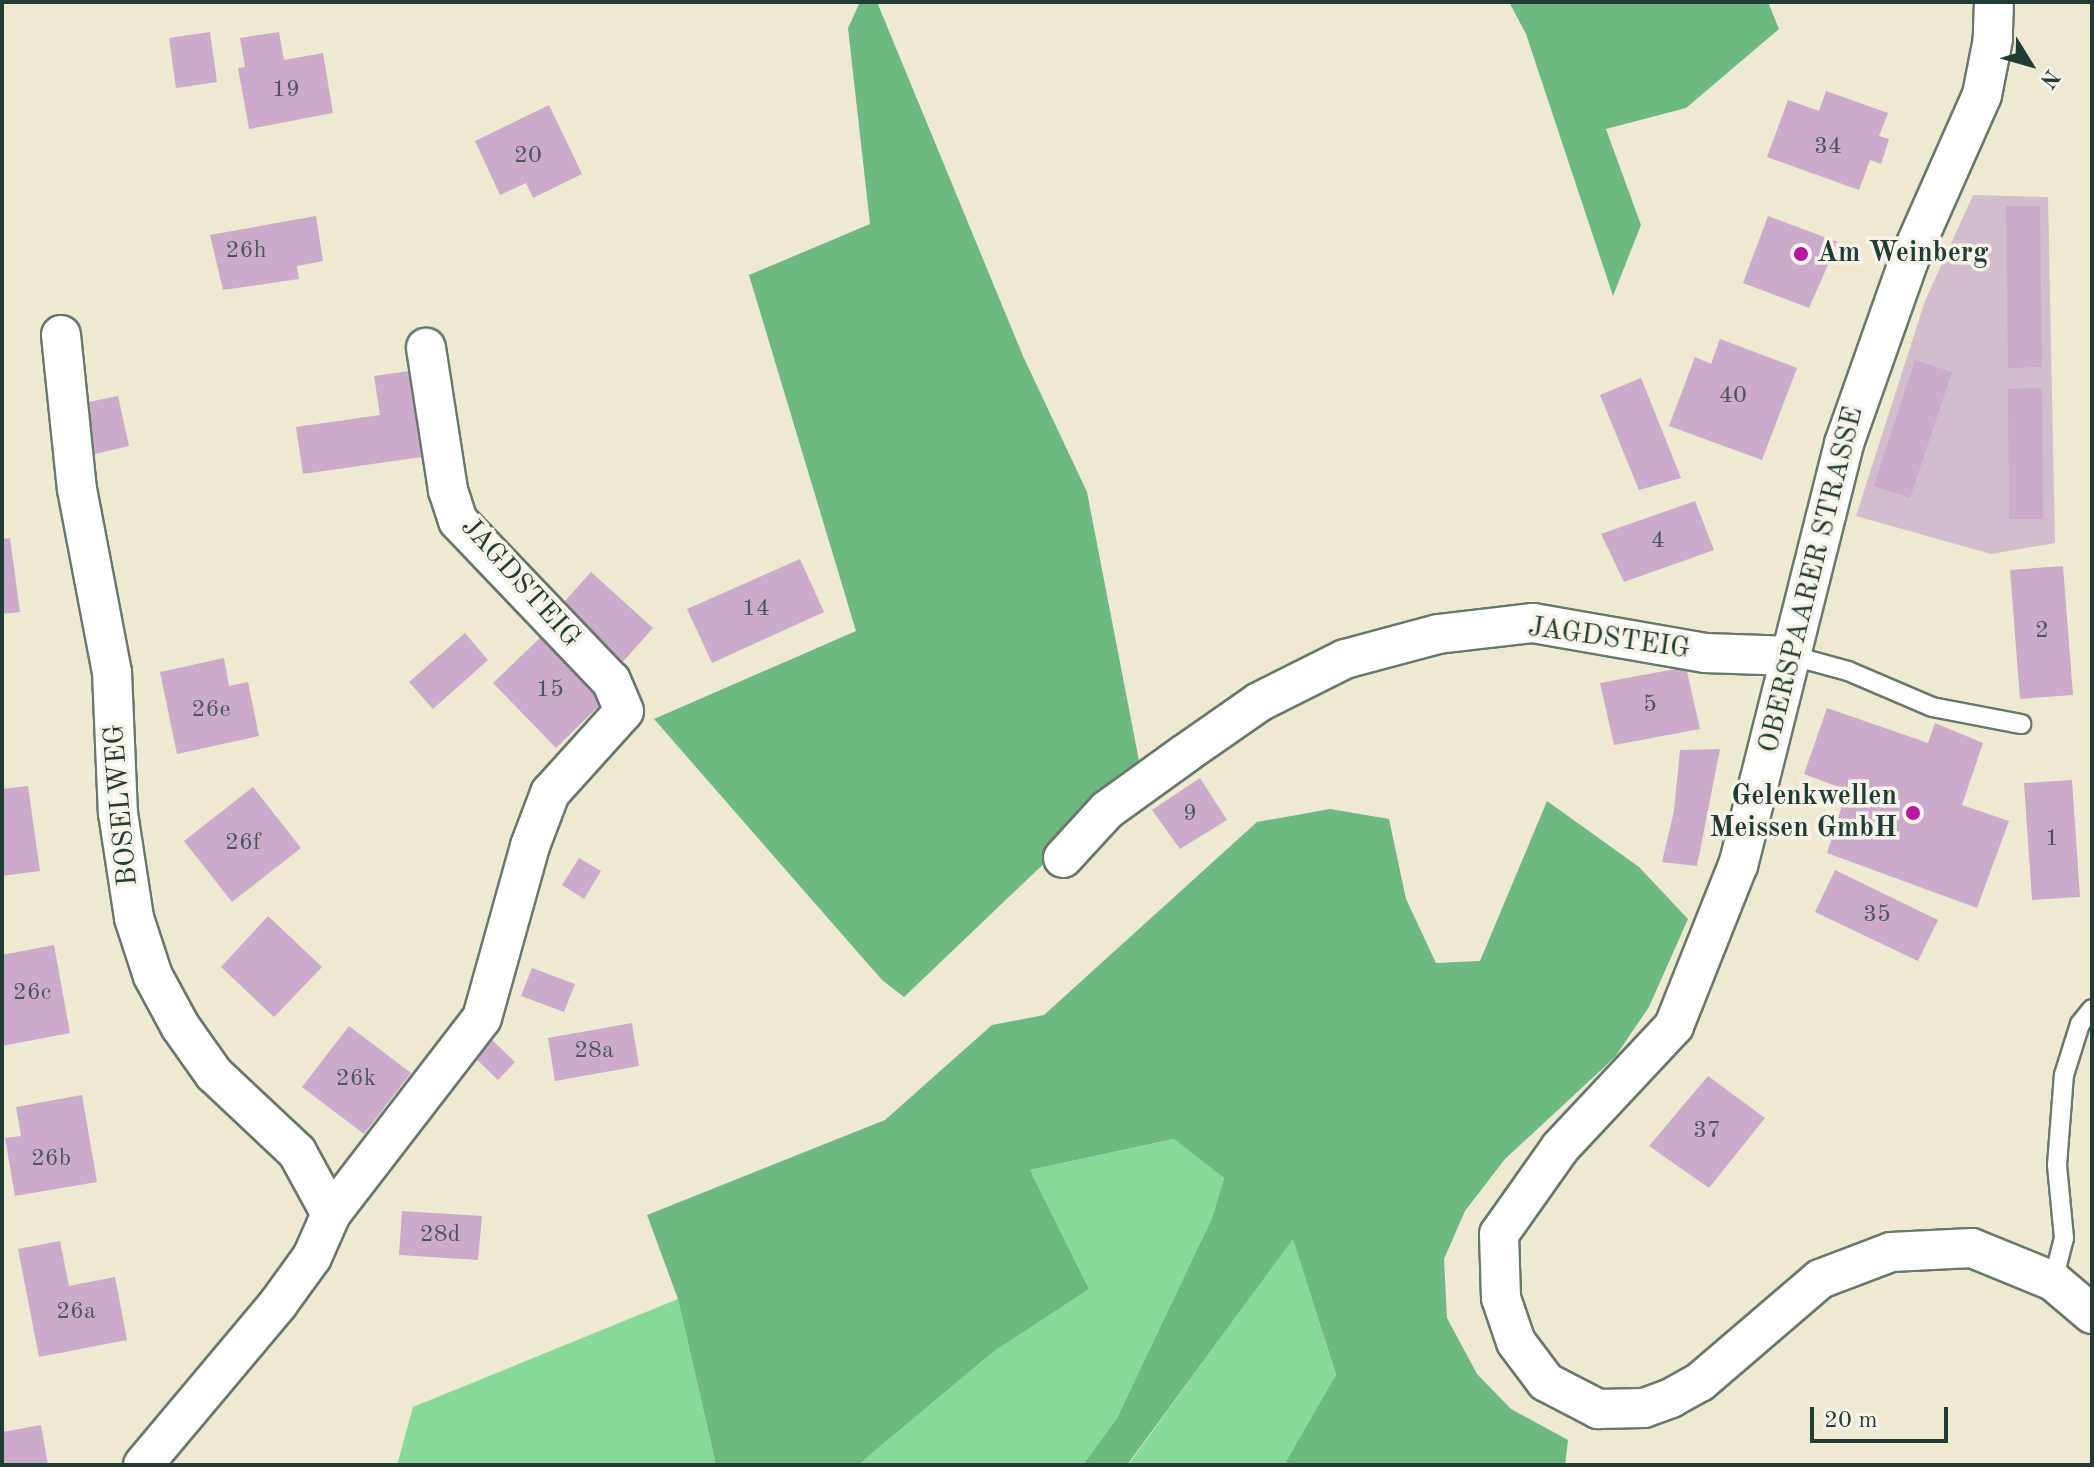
<!DOCTYPE html>
<html>
<head>
<meta charset="utf-8">
<style>
  body { margin:0 }
  #map { position:relative; width:2094px; height:1467px; overflow:hidden; background:#eee9d1; font-family:"Old Standard TT",serif }
  div>[style] { position:absolute }
  [style*='--x'] { left:calc(var(--x)*1px); top:calc(var(--y)*1px); width:calc(var(--w)*1px); rotate:calc(var(--a)*1deg) }
  .industrial>* { inset:0; background:#d1bdcc }
  .green>* { inset:0; background:#88d999 }
  .forest>* { inset:0; background:#6eb981 }
  .building>* { inset:0; background:#cac }
  .roads { filter:drop-shadow(2px 0 #67796b) drop-shadow(-2px 0 #67796b) drop-shadow(0 2px #67796b) drop-shadow(0 -2px #67796b) }
  .service>* { height:18px; margin:-9px; padding:0 9px; transform-origin:9px; border-radius:9px; background:#fff }
  .minor>* { height:38px; margin:-19px; padding:0 19px; transform-origin:19px; border-radius:19px; background:#fff }
  .dots>* { width:22px; height:22px; translate:-50% -50%; box-sizing:border-box; border:4px solid #f7f3e8; border-radius:50% }
  span { translate:-50% -50%; white-space:nowrap; text-align:center; line-height:1.15; -webkit-text-stroke:7px #f7f3e8; paint-order:stroke }
  .number-label { font-size:24px; color:#4a585a }
  .number-label span { -webkit-text-stroke-width:0 }
  .poi-label { font-size:28px; color:#1f3d34; font-weight:700 }
  .left { translate:0 -50%; text-align:left }
  .right { translate:-100% -50%; text-align:right }
  .street-label { font-size:28px; color:#1f3d34 }
  .frame { position:absolute; inset:0; border:4px solid #1f3d34; pointer-events:none }
  .north { position:absolute; left:1990px; top:24px; width:80px; height:80px; -webkit-text-stroke:6px #f7f3e8; paint-order:stroke; rotate:127deg; font-size:22px; font-weight:700; line-height:32px; text-align:center; color:#1f3d34 }
  .north::after { content:''; display:block; margin:auto; width:28px; height:36px; background:#1f3d34; clip-path:polygon(50% 0,100% 100%,50% 72%,0 100%) }
  .scale { position:absolute; left:1810px; top:1407px; width:138px; height:36px; box-sizing:border-box; border:4px solid #1f3d34; border-top:0; padding-left:10px; font-size:24px; line-height:28px; white-space:nowrap; color:#1f3d34; -webkit-text-stroke:6px #f7f3e8; paint-order:stroke }
</style>
</head>
<body>
<div id="map">
  <div class="industrial">
    <div style="clip-path:polygon(1973px 195px,2048px 197px,2055px 543px,1991px 554px,1856px 516px,1925px 301px)"></div>
  </div>
  <div class="green">
    <div style="clip-path:polygon(1175px 1139px,1224px 1178px,1212px 1218px,1117px 1418px,1083px 1465px,858px 1465px,993px 1352px,1089px 1289px,1030px 1170px)"></div>
    <div style="clip-path:polygon(1293px 1238px,1336px 1376px,1284px 1465px,1128px 1465px)"></div>
    <div style="clip-path:polygon(678px 1299px,716px 1465px,397px 1465px,413px 1407px)"></div>
  </div>
  <div class="forest">
    <div style="clip-path:polygon(860px 2px,877px 2px,1023px 356px,1087px 492px,1141px 771px,904px 997px,882px 980px,654px 719px,856px 631px,749px 275px,870px 224px,848px 28px)"></div>
    <div style="clip-path:polygon(1509px 2px,1768px 2px,1779px 29px,1686px 108px,1606px 129px,1641px 225px,1613px 296px,1526px 34px)"></div>
    <div style="clip-path:polygon(1547px 801px,1639px 867px,1688px 919px,1649px 1007px,1615px 1057px,1505px 1159px,1465px 1211px,1444px 1259px,1447px 1318px,1477px 1374px,1511px 1409px,1568px 1440px,1565px 1465px,1284px 1465px,1336px 1375px,1293px 1239px,1127px 1465px,1083px 1465px,1117px 1418px,1212px 1218px,1224px 1178px,1174px 1139px,1030px 1170px,1089px 1289px,993px 1352px,858px 1465px,716px 1465px,678px 1299px,647px 1215px,885px 1120px,992px 1025px,1044px 1015px,1257px 822px,1330px 809px,1389px 819px,1406px 899px,1436px 963px,1480px 961px)"></div>
  </div>
  <div class="building">
    <div style="clip-path:polygon(210px 32px,217px 82px,176px 88px,169px 38px)"></div>
    <div style="clip-path:polygon(279px 32px,284px 60px,323px 53px,333px 113px,249px 129px,238px 68px,245px 67px,240px 38px)"></div>
    <div style="clip-path:polygon(1826px 91px,1888px 113px,1879px 136px,1889px 139px,1881px 164px,1870px 160px,1859px 190px,1767px 157px,1788px 100px,1819px 111px)"></div>
    <div style="clip-path:polygon(549px 105px,582px 174px,533px 198px,526px 183px,500px 195px,475px 141px)"></div>
    <div style="clip-path:polygon(2006px 206px,2040px 206px,2042px 367px,2008px 368px)"></div>
    <div style="clip-path:polygon(316px 216px,323px 261px,297px 266px,299px 279px,223px 290px,210px 235px)"></div>
    <div style="clip-path:polygon(1768px 216px,1838px 242px,1809px 308px,1743px 283px)"></div>
    <div style="clip-path:polygon(1720px 339px,1797px 368px,1762px 460px,1669px 426px,1695px 357px,1711px 364px)"></div>
    <div style="clip-path:polygon(1915px 360px,1952px 372px,1910px 498px,1874px 486px)"></div>
    <div style="clip-path:polygon(423px 369px,435px 455px,303px 474px,296px 427px,380px 415px,374px 376px)"></div>
    <div style="clip-path:polygon(1641px 378px,1681px 478px,1639px 490px,1600px 395px)"></div>
    <div style="clip-path:polygon(2042px 388px,2043px 519px,2009px 519px,2008px 389px)"></div>
    <div style="clip-path:polygon(118px 396px,129px 446px,95px 454px,84px 403px)"></div>
    <div style="clip-path:polygon(1695px 501px,1714px 550px,1624px 582px,1601px 534px)"></div>
    <div style="clip-path:polygon(10px 538px,20px 612px,2px 614px,2px 539px)"></div>
    <div style="clip-path:polygon(800px 559px,824px 612px,712px 663px,687px 609px)"></div>
    <div style="clip-path:polygon(2063px 566px,2073px 695px,2020px 699px,2010px 570px)"></div>
    <div style="clip-path:polygon(591px 572px,653px 628px,620px 665px,558px 609px)"></div>
    <div style="clip-path:polygon(465px 633px,488px 660px,433px 709px,409px 682px)"></div>
    <div style="clip-path:polygon(544px 634px,606px 699px,556px 748px,493px 683px)"></div>
    <div style="clip-path:polygon(224px 658px,229px 686px,248px 682px,259px 736px,177px 754px,160px 672px)"></div>
    <div style="clip-path:polygon(1686px 667px,1700px 729px,1614px 745px,1600px 683px)"></div>
    <div style="clip-path:polygon(1827px 708px,1928px 743px,1935px 723px,1983px 743px,1962px 805px,2009px 821px,1977px 908px,1827px 853px,1847px 790px,1804px 774px)"></div>
    <div style="clip-path:polygon(1720px 749px,1697px 866px,1662px 862px,1674px 811px,1680px 750px)"></div>
    <div style="clip-path:polygon(1200px 778px,1227px 820px,1180px 849px,1152px 810px)"></div>
    <div style="clip-path:polygon(2072px 780px,2080px 897px,2032px 900px,2024px 783px)"></div>
    <div style="clip-path:polygon(28px 786px,40px 871px,2px 876px,2px 789px)"></div>
    <div style="clip-path:polygon(253px 787px,301px 848px,232px 902px,184px 841px)"></div>
    <div style="clip-path:polygon(579px 858px,601px 871px,584px 899px,562px 885px)"></div>
    <div style="clip-path:polygon(1835px 870px,1938px 920px,1918px 961px,1815px 912px)"></div>
    <div style="clip-path:polygon(268px 916px,322px 967px,274px 1017px,221px 967px)"></div>
    <div style="clip-path:polygon(54px 945px,70px 1033px,2px 1046px,2px 955px)"></div>
    <div style="clip-path:polygon(532px 968px,575px 984px,564px 1012px,521px 996px)"></div>
    <div style="clip-path:polygon(632px 1023px,639px 1066px,555px 1081px,548px 1038px)"></div>
    <div style="clip-path:polygon(349px 1026px,411px 1073px,364px 1134px,302px 1087px)"></div>
    <div style="clip-path:polygon(489px 1037px,515px 1062px,498px 1080px,473px 1056px)"></div>
    <div style="clip-path:polygon(1708px 1076px,1765px 1118px,1709px 1188px,1649px 1146px)"></div>
    <div style="clip-path:polygon(82px 1095px,97px 1182px,15px 1196px,5px 1138px,21px 1136px,16px 1107px)"></div>
    <div style="clip-path:polygon(402px 1211px,482px 1216px,478px 1260px,399px 1255px)"></div>
    <div style="clip-path:polygon(60px 1241px,69px 1286px,115px 1277px,127px 1340px,39px 1357px,18px 1249px)"></div>
    <div style="clip-path:polygon(41px 1425px,48px 1465px,2px 1465px,2px 1432px)"></div>
  </div>
  <div class="roads">
    <div class="service">
      <div style="--x:1793;--y:656;--w:57;--a:15.3"></div>
      <div style="--x:1848;--y:671;--w:91;--a:23.2"></div>
      <div style="--x:1932;--y:707;--w:91;--a:10.8"></div>
      <div style="--x:2053;--y:1281;--w:44;--a:-75.7"></div>
      <div style="--x:2064;--y:1238;--w:73;--a:-95.5"></div>
      <div style="--x:2057;--y:1165;--w:90;--a:-85.6"></div>
      <div style="--x:2064;--y:1075;--w:53;--a:-72.6"></div>
      <div style="--x:2080;--y:1024;--w:19;--a:-51"></div>
    </div>
    <div class="minor">
      <div style="--x:1994;--y:2;--w:37;--a:92"></div>
      <div style="--x:1993;--y:39;--w:57;--a:101.1"></div>
      <div style="--x:1982;--y:95;--w:180;--a:113.9"></div>
      <div style="--x:1909;--y:260;--w:195;--a:109.5"></div>
      <div style="--x:1844;--y:444;--w:434;--a:104.1"></div>
      <div style="--x:1738;--y:865;--w:173;--a:111.7"></div>
      <div style="--x:1674;--y:1026;--w:167;--a:133.1"></div>
      <div style="--x:1560;--y:1148;--w:105;--a:125.3"></div>
      <div style="--x:1499;--y:1234;--w:64;--a:88.2"></div>
      <div style="--x:1501;--y:1298;--w:46;--a:71.2"></div>
      <div style="--x:1516;--y:1342;--w:50;--a:53.1"></div>
      <div style="--x:1546;--y:1382;--w:59;--a:27.4"></div>
      <div style="--x:1598;--y:1409;--w:46;--a:-1.2"></div>
      <div style="--x:1644;--y:1408;--w:29;--a:-20"></div>
      <div style="--x:1671;--y:1398;--w:33;--a:-29"></div>
      <div style="--x:1700;--y:1382;--w:158;--a:-40.6"></div>
      <div style="--x:1820;--y:1279;--w:76;--a:-20.8"></div>
      <div style="--x:1891;--y:1252;--w:81;--a:-2.8"></div>
      <div style="--x:1972;--y:1248;--w:87;--a:22.2"></div>
      <div style="--x:2053;--y:1281;--w:51;--a:40.2"></div>
      <div style="--x:61;--y:335;--w:155;--a:84.1"></div>
      <div style="--x:77;--y:489;--w:186;--a:79.2"></div>
      <div style="--x:112;--y:672;--w:141;--a:87.6"></div>
      <div style="--x:118;--y:813;--w:106;--a:81.3"></div>
      <div style="--x:134;--y:918;--w:61;--a:71.9"></div>
      <div style="--x:153;--y:976;--w:57;--a:61.6"></div>
      <div style="--x:180;--y:1026;--w:59;--a:54.7"></div>
      <div style="--x:214;--y:1074;--w:114;--a:43.2"></div>
      <div style="--x:297;--y:1152;--w:71;--a:61.3"></div>
      <div style="--x:331;--y:1214;--w:47;--a:113.8"></div>
      <div style="--x:312;--y:1257;--w:58;--a:125.9"></div>
      <div style="--x:278;--y:1304;--w:210;--a:130"></div>
      <div style="--x:1063;--y:858;--w:65;--a:-47.5"></div>
      <div style="--x:1107;--y:810;--w:97;--a:-35.8"></div>
      <div style="--x:1186;--y:753;--w:89;--a:-34.9"></div>
      <div style="--x:1259;--y:702;--w:96;--a:-26.6"></div>
      <div style="--x:1345;--y:659;--w:96;--a:-15"></div>
      <div style="--x:1438;--y:634;--w:96;--a:-6.6"></div>
      <div style="--x:1533;--y:623;--w:175;--a:9.9"></div>
      <div style="--x:1705;--y:653;--w:88;--a:2"></div>
      <div style="--x:331;--y:1214;--w:247;--a:-52.4"></div>
      <div style="--x:482;--y:1018;--w:179;--a:-74.4"></div>
      <div style="--x:530;--y:846;--w:57;--a:-69.3"></div>
      <div style="--x:550;--y:793;--w:110;--a:-47.9"></div>
      <div style="--x:624;--y:711;--w:33;--a:-113"></div>
      <div style="--x:611;--y:681;--w:221;--a:-133.7"></div>
      <div style="--x:458;--y:521;--w:33;--a:-108"></div>
      <div style="--x:448;--y:490;--w:144;--a:-98.8"></div>
    </div>
  </div>
  <div class="dots">
    <div style="left:1801px;top:254px;background:#b5179e"></div>
    <div style="left:1913px;top:813px;background:#b5179e"></div>
  </div>
  <div class="number-label">
    <span style="left:286px;top:91px">19</span>
    <span style="left:1828px;top:148px">34</span>
    <span style="left:528px;top:157px">20</span>
    <span style="left:246px;top:252px">26h</span>
    <span style="left:1733px;top:397px">40</span>
    <span style="left:1658px;top:542px">4</span>
    <span style="left:756px;top:610px">14</span>
    <span style="left:2042px;top:632px">2</span>
    <span style="left:550px;top:691px">15</span>
    <span style="left:1650px;top:706px">5</span>
    <span style="left:211px;top:711px">26e</span>
    <span style="left:1190px;top:815px">9</span>
    <span style="left:2052px;top:840px">1</span>
    <span style="left:243px;top:844px">26f</span>
    <span style="left:1877px;top:916px">35</span>
    <span style="left:32px;top:994px">26c</span>
    <span style="left:594px;top:1052px">28a</span>
    <span style="left:356px;top:1080px">26k</span>
    <span style="left:1707px;top:1132px">37</span>
    <span style="left:51px;top:1160px">26b</span>
    <span style="left:440px;top:1236px">28d</span>
    <span style="left:76px;top:1313px">26a</span>
  </div>
  <div class="poi-label">
    <span class="left" style="left:1817px;top:254px">Am Weinberg</span>
    <span class="right" style="left:1897px;top:813px">Gelenkwellen<br>Meissen GmbH</span>
  </div>
  <div class="street-label">
    <span style="left:1812px;top:580px;rotate:-76deg">OBERSPAARER STRASSE</span>
    <span style="left:520px;top:583px;rotate:48deg">JAGDSTEIG</span>
    <span style="left:1609px;top:639px;rotate:8deg">JAGDSTEIG</span>
    <span style="left:122px;top:805px;rotate:-95deg">BOSELWEG</span>
  </div>
  <div class="frame"></div>
  <div class="north">N</div>
  <div class="scale">20 m</div>
</div>
</body>
</html>
